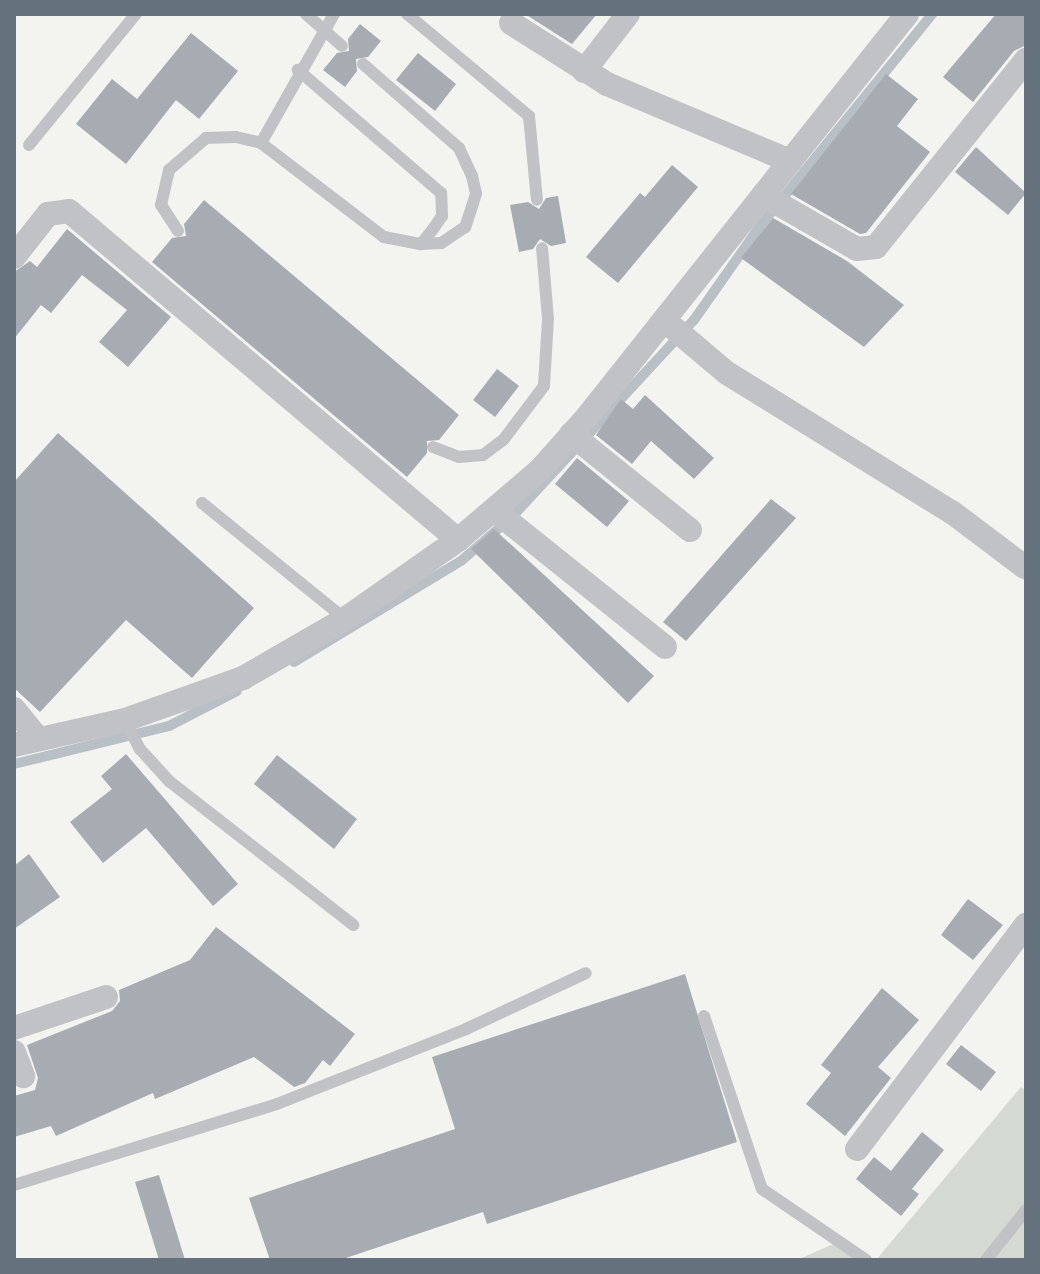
<!DOCTYPE html>
<html>
<head>
<meta charset="utf-8">
<style>
  body { margin:0 }
  #map { position:relative; width:1040px; height:1274px; overflow:hidden; background:#f3f4f0; font-family:"Archivo Narrow",sans-serif }
  div>[style] { position:absolute }
  [style*='--x'] { left:calc(var(--x)*1px); top:calc(var(--y)*1px); width:calc(var(--w)*1px); rotate:calc(var(--a)*1deg) }
  .green>* { inset:0; background:#d4dad2 }
  .stream>* { height:10px; margin:-5px; padding:0 5px; transform-origin:5px; border-radius:5px; background:#b8c0c5 }
  .building>* { inset:0; background:#a6acb2 }
  .service>* { height:12px; margin:-6px; padding:0 6px; transform-origin:6px; border-radius:6px; background:#c0c2c5 }
  .minor>* { height:24px; margin:-12px; padding:0 12px; transform-origin:12px; border-radius:12px; background:#c0c2c5 }
  span { translate:-50% -50%; white-space:nowrap; text-align:center; line-height:1.15; -webkit-text-stroke:8px #fff; paint-order:stroke }
  .frame { position:absolute; inset:0; border:16px solid #66717e; pointer-events:none }
</style>
</head>
<body>
<div id="map">
  <div class="green">
    <div style="clip-path:polygon(1021px 1087px,1026px 1091px,1026px 1260px,876px 1260px)"></div>
    <div style="clip-path:polygon(838px 1242px,863px 1260px,797px 1260px)"></div>
  </div>
  <div class="stream">
    <div style="--x:294;--y:662;--w:195;--a:-31.2"></div>
    <div style="--x:461;--y:561;--w:67;--a:-40.8"></div>
    <div style="--x:512;--y:517;--w:268;--a:-47.3"></div>
    <div style="--x:694;--y:320;--w:115;--a:-54.9"></div>
    <div style="--x:760;--y:226;--w:273;--a:-50.9"></div>
    <div style="--x:14;--y:764;--w:160;--a:-13.8"></div>
    <div style="--x:169;--y:726;--w:76;--a:-27.2"></div>
  </div>
  <div class="building">
    <div style="clip-path:polygon(525px 14px,597px 14px,572px 44px)"></div>
    <div style="clip-path:polygon(996px 14px,1026px 14px,1026px 45px,1014px 51px,973px 102px,943px 77px)"></div>
    <div style="clip-path:polygon(360px 24px,381px 41px,368px 57px,356px 59px,357px 71px,345px 87px,323px 70px,337px 53px,349px 51px,348px 39px)"></div>
    <div style="clip-path:polygon(191px 33px,238px 71px,199px 119px,176px 100px,126px 164px,76px 124px,112px 79px,137px 99px)"></div>
    <div style="clip-path:polygon(418px 53px,456px 84px,435px 111px,396px 80px)"></div>
    <div style="clip-path:polygon(886px 74px,918px 99px,897px 126px,930px 152px,866px 233px,860px 234px,791px 194px)"></div>
    <div style="clip-path:polygon(976px 147px,1026px 193px,1008px 215px,955px 172px)"></div>
    <div style="clip-path:polygon(672px 165px,698px 187px,618px 283px,586px 257px,640px 193px,645px 197px)"></div>
    <div style="clip-path:polygon(558px 196px,566px 243px,551px 246px,540px 239px,533px 249px,519px 252px,510px 205px,528px 202px,539px 209px,546px 198px)"></div>
    <div style="clip-path:polygon(204px 200px,459px 415px,439px 440px,427px 441px,427px 453px,407px 477px,152px 262px,172px 238px,186px 236px,184px 224px)"></div>
    <div style="clip-path:polygon(773px 218px,847px 261px,904px 305px,864px 347px,741px 258px)"></div>
    <div style="clip-path:polygon(67px 229px,171px 317px,128px 367px,99px 342px,127px 310px,82px 275px,51px 313px,41px 305px,14px 339px,14px 272px,30px 261px,37px 267px)"></div>
    <div style="clip-path:polygon(497px 369px,519px 386px,495px 417px,473px 400px)"></div>
    <div style="clip-path:polygon(645px 395px,714px 458px,694px 479px,651px 441px,632px 464px,596px 435px,621px 399px,633px 409px)"></div>
    <div style="clip-path:polygon(58px 433px,254px 608px,192px 678px,126px 620px,40px 712px,14px 688px,14px 482px)"></div>
    <div style="clip-path:polygon(577px 458px,629px 501px,607px 527px,555px 484px)"></div>
    <div style="clip-path:polygon(771px 499px,796px 518px,686px 641px,663px 622px)"></div>
    <div style="clip-path:polygon(494px 529px,654px 676px,628px 703px,471px 549px)"></div>
    <div style="clip-path:polygon(126px 754px,238px 884px,213px 906px,146px 828px,103px 863px,70px 822px,112px 789px,101px 776px)"></div>
    <div style="clip-path:polygon(277px 755px,357px 819px,334px 849px,254px 784px)"></div>
    <div style="clip-path:polygon(29px 854px,60px 897px,14px 929px,14px 866px)"></div>
    <div style="clip-path:polygon(968px 899px,1003px 925px,973px 960px,941px 935px)"></div>
    <div style="clip-path:polygon(216px 927px,355px 1034px,330px 1066px,323px 1060px,305px 1083px,294px 1087px,254px 1057px,155px 1099px,153px 1093px,56px 1136px,51px 1126px,14px 1137px,14px 1096px,35px 1090px,38px 1078px,27px 1045px,112px 1011px,120px 1001px,119px 990px,190px 960px)"></div>
    <div style="clip-path:polygon(685px 974px,737px 1142px,487px 1224px,483px 1212px,340px 1260px,270px 1260px,249px 1198px,455px 1129px,432px 1057px)"></div>
    <div style="clip-path:polygon(882px 988px,919px 1020px,878px 1067px,891px 1078px,845px 1136px,806px 1104px,831px 1073px,821px 1065px)"></div>
    <div style="clip-path:polygon(961px 1045px,996px 1072px,981px 1091px,946px 1064px)"></div>
    <div style="clip-path:polygon(922px 1132px,944px 1150px,912px 1189px,919px 1194px,901px 1216px,856px 1179px,874px 1157px,891px 1171px)"></div>
    <div style="clip-path:polygon(159px 1175px,185px 1260px,159px 1260px,135px 1182px)"></div>
  </div>
  <div class="service">
    <div style="--x:306;--y:14;--w:48;--a:41.6"></div>
    <div style="--x:407;--y:14;--w:159;--a:39.9"></div>
    <div style="--x:529;--y:116;--w:84;--a:84.6"></div>
    <div style="--x:363;--y:64;--w:128;--a:41.2"></div>
    <div style="--x:459;--y:148;--w:31;--a:65"></div>
    <div style="--x:472;--y:176;--w:18;--a:77"></div>
    <div style="--x:476;--y:194;--w:35;--a:108"></div>
    <div style="--x:465;--y:227;--w:29;--a:146"></div>
    <div style="--x:441;--y:243;--w:20;--a:177"></div>
    <div style="--x:261;--y:143;--w:148;--a:-60.5"></div>
    <div style="--x:29;--y:145;--w:169;--a:-50.8"></div>
    <div style="--x:178;--y:231;--w:31;--a:-123"></div>
    <div style="--x:161;--y:205;--w:36;--a:-77"></div>
    <div style="--x:169;--y:170;--w:49;--a:-40.9"></div>
    <div style="--x:206;--y:138;--w:30;--a:-2"></div>
    <div style="--x:236;--y:137;--w:26;--a:13"></div>
    <div style="--x:261;--y:143;--w:155;--a:37.4"></div>
    <div style="--x:384;--y:237;--w:38;--a:11"></div>
    <div style="--x:421;--y:244;--w:19;--a:-51"></div>
    <div style="--x:433;--y:229;--w:16;--a:-55"></div>
    <div style="--x:442;--y:216;--w:23;--a:-92"></div>
    <div style="--x:441;--y:193;--w:189;--a:-139.3"></div>
    <div style="--x:433;--y:447;--w:28;--a:21"></div>
    <div style="--x:459;--y:457;--w:24;--a:-5"></div>
    <div style="--x:483;--y:455;--w:26;--a:-37"></div>
    <div style="--x:504;--y:439;--w:66;--a:-53"></div>
    <div style="--x:544;--y:386;--w:67;--a:-86.6"></div>
    <div style="--x:548;--y:319;--w:71;--a:-94.8"></div>
    <div style="--x:202;--y:503;--w:184;--a:39"></div>
    <div style="--x:125;--y:720;--w:33;--a:63"></div>
    <div style="--x:140;--y:749;--w:43;--a:47.8"></div>
    <div style="--x:169;--y:781;--w:234;--a:38"></div>
    <div style="--x:704;--y:1016;--w:182;--a:71.5"></div>
    <div style="--x:762;--y:1189;--w:126;--a:34.3"></div>
    <div style="--x:14;--y:1185;--w:275;--a:-17.1"></div>
    <div style="--x:277;--y:1104;--w:203;--a:-21.6"></div>
    <div style="--x:466;--y:1029;--w:132;--a:-25"></div>
    <div style="--x:986;--y:1260;--w:64;--a:-51.3"></div>
  </div>
  <div class="minor">
    <div style="--x:511;--y:23;--w:114;--a:32.4"></div>
    <div style="--x:607;--y:84;--w:199;--a:22.8"></div>
    <div style="--x:584;--y:71;--w:72;--a:-52.3"></div>
    <div style="--x:763;--y:195;--w:108;--a:29.9"></div>
    <div style="--x:857;--y:249;--w:19;--a:-6"></div>
    <div style="--x:876;--y:247;--w:240;--a:-51.3"></div>
    <div style="--x:14;--y:257;--w:55;--a:-51.7"></div>
    <div style="--x:48;--y:214;--w:21;--a:-8"></div>
    <div style="--x:69;--y:211;--w:509;--a:40.22"></div>
    <div style="--x:664;--y:320;--w:82;--a:40.1"></div>
    <div style="--x:727;--y:373;--w:266;--a:31.8"></div>
    <div style="--x:953;--y:513;--w:91;--a:37"></div>
    <div style="--x:571;--y:434;--w:153;--a:38.9"></div>
    <div style="--x:494;--y:510;--w:219;--a:38.7"></div>
    <div style="--x:14;--y:709;--w:38;--a:51"></div>
    <div style="--x:14;--y:745;--w:114;--a:-12.7"></div>
    <div style="--x:125;--y:720;--w:125;--a:-19.6"></div>
    <div style="--x:243;--y:678;--w:118;--a:-30"></div>
    <div style="--x:345;--y:619;--w:138;--a:-35"></div>
    <div style="--x:458;--y:540;--w:108;--a:-40.5"></div>
    <div style="--x:540;--y:470;--w:71;--a:-48.4"></div>
    <div style="--x:587;--y:417;--w:515;--a:-51.55"></div>
    <div style="--x:14;--y:1028;--w:97;--a:-18.6"></div>
    <div style="--x:14;--y:1052;--w:26;--a:69"></div>
    <div style="--x:857;--y:1149;--w:281;--a:-53"></div>
  </div>
  <div class="frame"></div>
</div>
</body>
</html>
